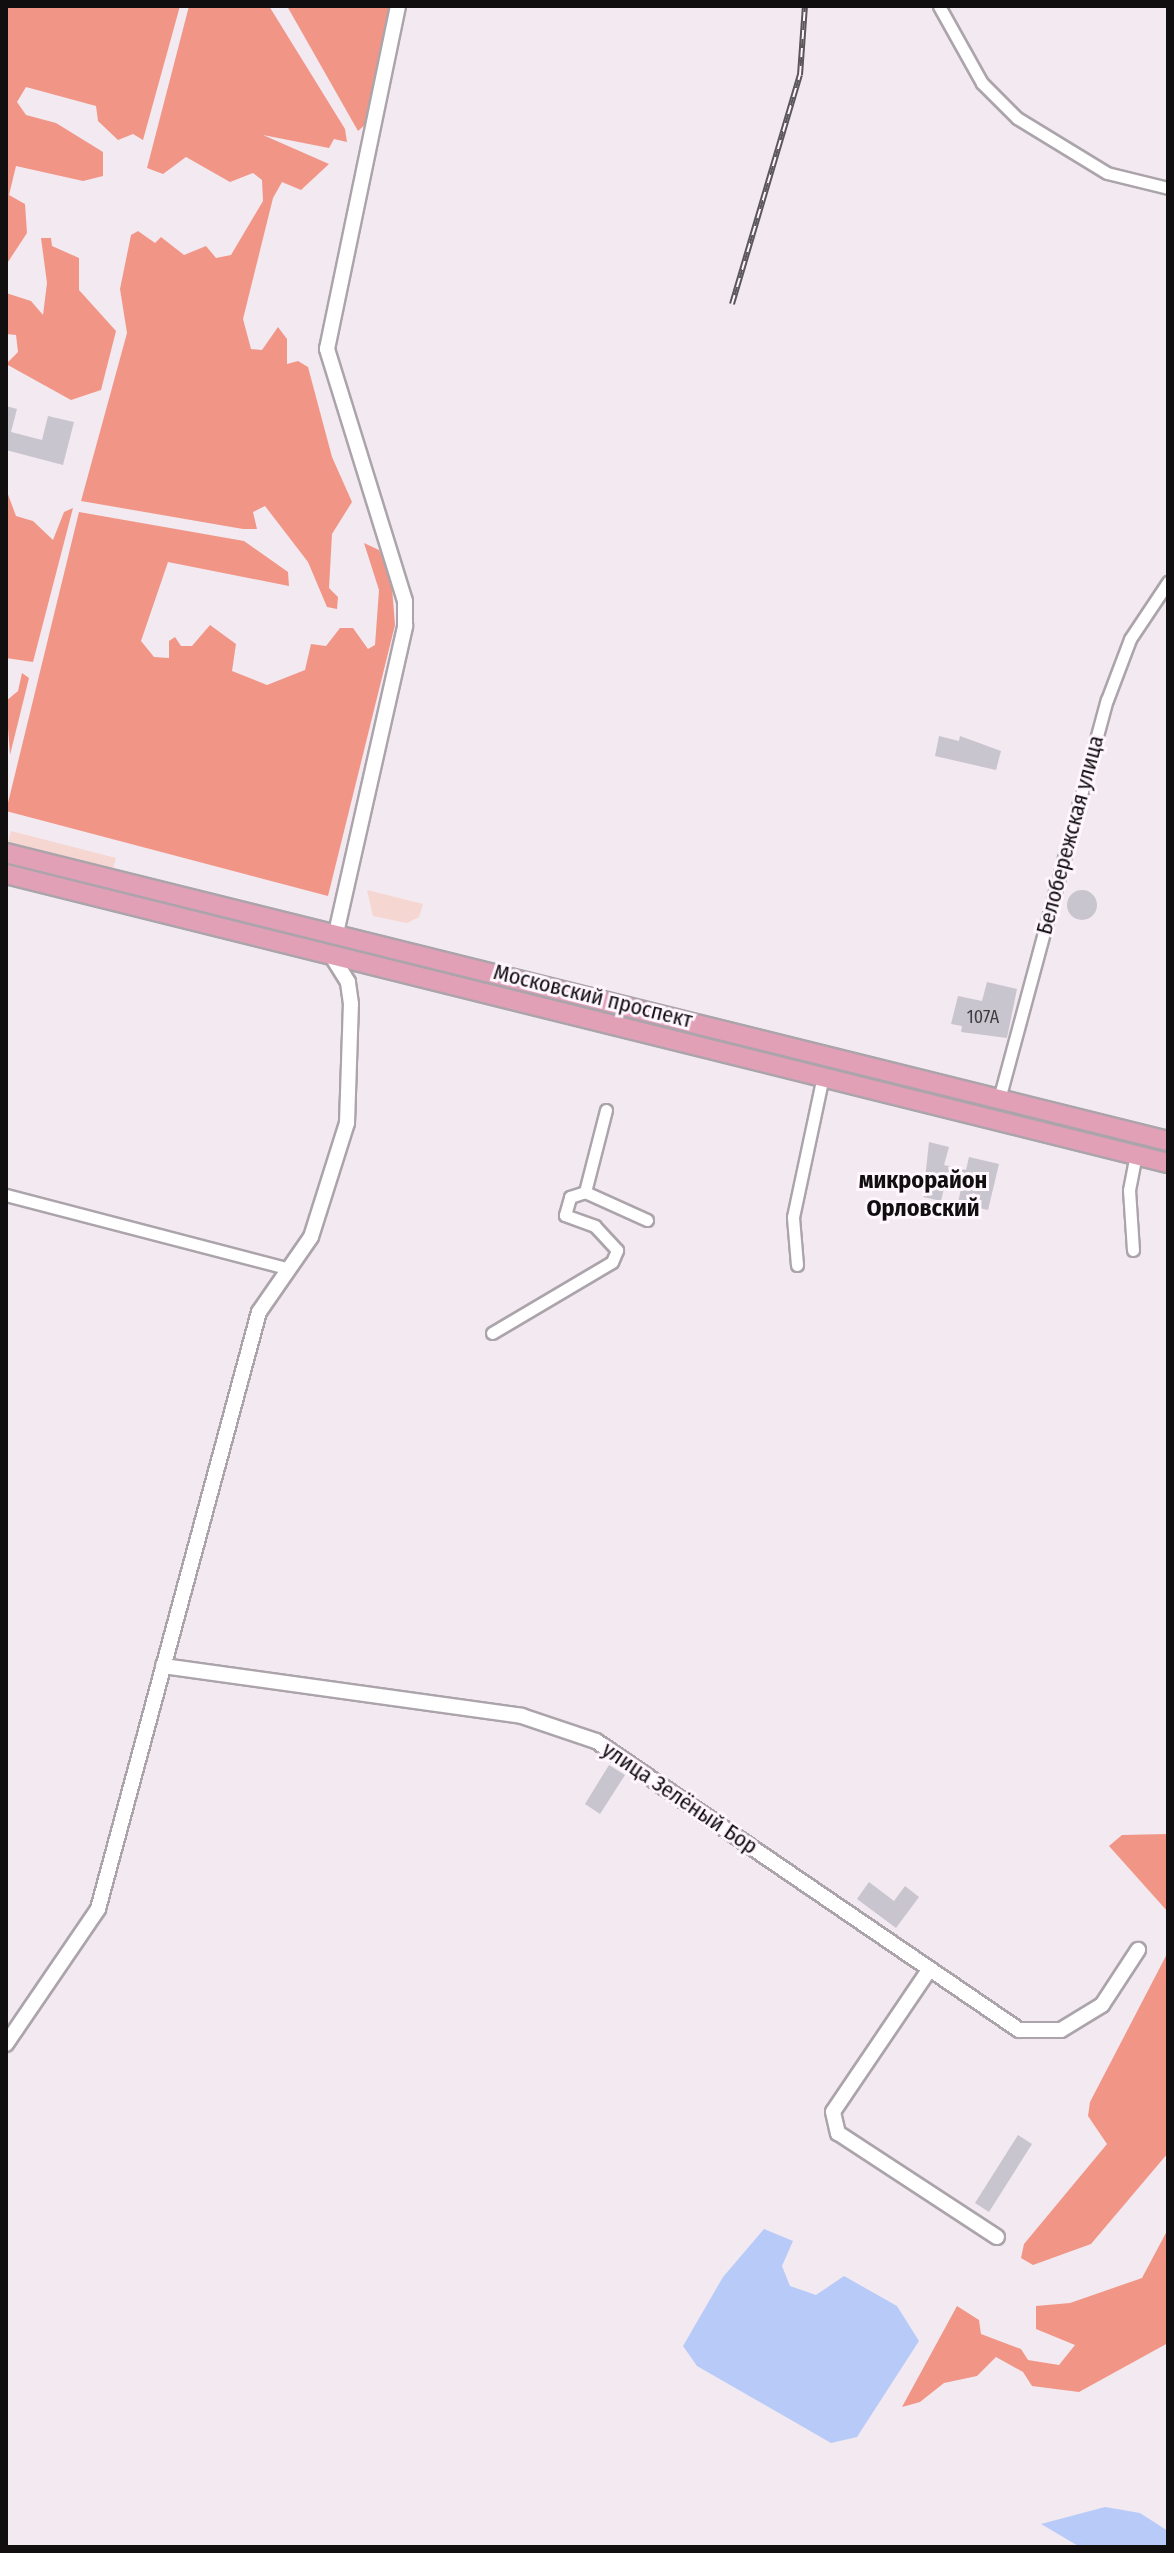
<!DOCTYPE html>
<html>
<head>
<meta charset="utf-8">
<style>
  body { margin:0 }
  #map { position:relative; width:1174px; height:2553px; overflow:hidden; background:#f2e9f1; font-family:"Fira Sans Condensed",sans-serif }
  div>[style] { position:absolute }
  [style*='--x'] { left:calc(var(--x)*1px); top:calc(var(--y)*1px); width:calc(var(--w)*1px); rotate:calc(var(--a)*1deg) }
  .green>* { inset:0; background:#f6d6d0 }
  .forest>* { inset:0; background:#f19686 }
  .water>* { inset:0; background:#b8cbf8 }
  .building>* { inset:0; background:#c8c5cf }
  .round { border-radius:50% }
  .roads { filter:drop-shadow(2px 0 #aca4ab) drop-shadow(-2px 0 #aca4ab) drop-shadow(0 2px #aca4ab) drop-shadow(0 -2px #aca4ab) }
  .minor>* { height:11px; margin:-5.5px; padding:0 5.5px; transform-origin:5.5px; border-radius:5.5px; background:#fff }
  .tertiary>* { height:14px; margin:-7px; padding:0 7px; transform-origin:7px; border-radius:7px; background:#fff }
  .primary>* { height:18px; margin:-9px; padding:0 9px; transform-origin:9px; border-radius:9px; background:#e2a0b7 }
  .rail>* { height:6px; margin-top:-3px; transform-origin:0; background:repeating-linear-gradient(90deg,#fff6fe 0 9px,#5b565a 0 18px); box-sizing:border-box; border-block:2px solid #5b565a }
  span { translate:-50% -50%; white-space:nowrap; text-align:center; line-height:1.15; -webkit-text-stroke:6px #fff6fe; paint-order:stroke }
  .number-label { font-size:18px; color:#3f3c40 }
  .number-label span { -webkit-text-stroke-width:0 }
  .street-label { font-size:22px; color:#110e10 }
  .neighbourhood-label { font-size:24px; color:#110e10; font-weight:700 }
  .frame { position:absolute; inset:0; border:8px solid #110e10; pointer-events:none }
</style>
</head>
<body>
<div id="map">
  <div class="green">
    <div style="clip-path:polygon(11px 831px,116px 858px,113px 868px,8px 842px)"></div>
    <div style="clip-path:polygon(367px 890px,423px 904px,419px 917px,407px 923px,373px 916px)"></div>
  </div>
  <div class="forest">
    <div style="clip-path:polygon(6px 6px,180px 6px,143px 140px,133px 134px,118px 140px,98px 121px,96px 106px,26px 87px,17px 102px,26px 115px,56px 123px,103px 152px,103px 176px,83px 181px,16px 166px,9px 195px,25px 204px,27px 233px,6px 265px)"></div>
    <div style="clip-path:polygon(189px 6px,269px 6px,345px 129px,347px 142px,334px 139px,329px 148px,263px 135px,329px 164px,301px 190px,282px 182px,273px 198px,243px 319px,251px 349px,262px 350px,278px 327px,287px 339px,287px 364px,298px 361px,308px 367px,332px 457px,352px 502px,332px 534px,329px 588px,338px 597px,337px 609px,327px 607px,308px 562px,265px 506px,253px 512px,257px 529px,243px 529px,81px 501px,127px 333px,120px 289px,131px 235px,138px 231px,155px 243px,161px 237px,184px 255px,206px 246px,216px 258px,231px 255px,263px 201px,262px 180px,253px 173px,230px 182px,186px 157px,163px 174px,147px 168px)"></div>
    <div style="clip-path:polygon(287px 6px,392px 6px,366px 124px,358px 131px)"></div>
    <div style="clip-path:polygon(41px 238px,51px 238px,52px 246px,79px 258px,79px 290px,116px 331px,101px 390px,71px 400px,6px 364px,18px 352px,16px 335px,6px 334px,6px 293px,31px 301px,43px 315px,47px 283px)"></div>
    <div style="clip-path:polygon(6px 489px,16px 516px,33px 521px,53px 540px,64px 512px,73px 508px,33px 662px,6px 658px)"></div>
    <div style="clip-path:polygon(79px 512px,244px 541px,288px 572px,289px 586px,168px 562px,141px 641px,154px 657px,169px 658px,169px 641px,175px 637px,181px 646px,192px 646px,210px 625px,236px 644px,232px 671px,267px 685px,305px 670px,311px 644px,326px 646px,340px 628px,353px 628px,368px 649px,375px 645px,379px 590px,364px 543px,379px 550px,391px 575px,395px 625px,328px 896px,6px 811px)"></div>
    <div style="clip-path:polygon(22px 673px,29px 678px,10px 755px,6px 701px,18px 691px)"></div>
    <div style="clip-path:polygon(1168px 1834px,1168px 1912px,1109px 1846px,1122px 1835px)"></div>
    <div style="clip-path:polygon(1168px 1952px,1168px 2153px,1091px 2244px,1033px 2265px,1021px 2258px,1024px 2244px,1107px 2144px,1088px 2116px,1090px 2102px)"></div>
    <div style="clip-path:polygon(1168px 2229px,1168px 2343px,1079px 2392px,1032px 2386px,1023px 2372px,996px 2357px,977px 2376px,944px 2383px,920px 2402px,902px 2407px,957px 2306px,979px 2320px,981px 2334px,1021px 2349px,1028px 2360px,1059px 2365px,1075px 2345px,1036px 2329px,1036px 2306px,1070px 2303px,1142px 2278px)"></div>
  </div>
  <div class="water">
    <div style="clip-path:polygon(764px 2229px,793px 2241px,782px 2266px,790px 2286px,816px 2295px,844px 2276px,897px 2306px,919px 2341px,857px 2437px,831px 2443px,697px 2366px,683px 2346px,723px 2277px)"></div>
    <div style="clip-path:polygon(1105px 2507px,1140px 2513px,1168px 2531px,1168px 2547px,1080px 2547px,1041px 2524px)"></div>
  </div>
  <div class="building">
    <div style="clip-path:polygon(6px 406px,17px 409px,11px 432px,42px 440px,48px 416px,74px 422px,63px 465px,6px 450px)"></div>
    <div style="clip-path:polygon(939px 736px,959px 741px,960px 736px,1001px 751px,996px 770px,935px 756px)"></div>
    <div class="round" style="left:1067px;top:890px;width:30px;height:30px"></div>
    <div style="clip-path:polygon(987px 982px,1017px 989px,1007px 1038px,961px 1032px,962px 1026px,951px 1024px,958px 996px,982px 1001px)"></div>
    <div style="clip-path:polygon(929px 1142px,949px 1147px,944px 1165px,966px 1170px,969px 1157px,999px 1164px,988px 1210px,958px 1203px,962px 1184px,946px 1180px,941px 1201px,923px 1197px)"></div>
    <div style="clip-path:polygon(609px 1765px,625px 1775px,600px 1814px,585px 1804px)"></div>
    <div style="clip-path:polygon(869px 1882px,894px 1901px,905px 1886px,919px 1897px,896px 1928px,857px 1899px)"></div>
    <div style="clip-path:polygon(1018px 2135px,1032px 2144px,989px 2212px,975px 2203px)"></div>
  </div>
  <div class="roads">
    <div class="minor">
      <div style="--x:939;--y:6;--w:88;--a:60.8"></div>
      <div style="--x:982;--y:83;--w:49;--a:45"></div>
      <div style="--x:1017;--y:118;--w:105;--a:31.4"></div>
      <div style="--x:1107;--y:173;--w:63;--a:13.8"></div>
      <div style="--x:999;--y:1099;--w:413;--a:-74.9"></div>
      <div style="--x:1107;--y:700;--w:65;--a:-69.3"></div>
      <div style="--x:1130;--y:639;--w:69;--a:-56.3"></div>
      <div style="--x:606;--y:1110;--w:85;--a:104.4"></div>
      <div style="--x:585;--y:1192;--w:68;--a:24.3"></div>
      <div style="--x:6;--y:1195;--w:290;--a:14.6"></div>
      <div style="--x:1133;--y:1250;--w:60;--a:-93.8"></div>
      <div style="--x:1129;--y:1190;--w:36;--a:-79"></div>
      <div style="--x:797;--y:1265;--w:48;--a:-94.8"></div>
      <div style="--x:793;--y:1217;--w:144;--a:-78"></div>
      <div style="--x:492;--y:1333;--w:139;--a:-30.6"></div>
      <div style="--x:612;--y:1262;--w:13;--a:-67"></div>
      <div style="--x:617;--y:1250;--w:33;--a:-133"></div>
      <div style="--x:595;--y:1226;--w:32;--a:-160"></div>
      <div style="--x:565;--y:1215;--w:19;--a:-74"></div>
      <div style="--x:570;--y:1197;--w:16;--a:-18"></div>
    </div>
    <div class="tertiary">
      <div style="--x:336;--y:933;--w:315;--a:-77.3"></div>
      <div style="--x:405;--y:626;--w:25;--a:-90"></div>
      <div style="--x:405;--y:601;--w:264;--a:-107.2"></div>
      <div style="--x:327;--y:349;--w:350;--a:-78.3"></div>
      <div style="--x:163;--y:1666;--w:362;--a:7.9"></div>
      <div style="--x:522;--y:1716;--w:78;--a:18.7"></div>
      <div style="--x:596;--y:1741;--w:512;--a:34.34"></div>
      <div style="--x:1019;--y:2030;--w:42;--a:0"></div>
      <div style="--x:1061;--y:2030;--w:48;--a:-31.4"></div>
      <div style="--x:1102;--y:2005;--w:66;--a:-56.8"></div>
      <div style="--x:929;--y:1970;--w:171;--a:124.1"></div>
      <div style="--x:833;--y:2112;--w:22;--a:77"></div>
      <div style="--x:838;--y:2133;--w:190;--a:33.2"></div>
      <div style="--x:6;--y:2044;--w:163;--a:-55.7"></div>
      <div style="--x:98;--y:1909;--w:618;--a:-74.91"></div>
      <div style="--x:259;--y:1312;--w:91;--a:-55.3"></div>
      <div style="--x:311;--y:1237;--w:120;--a:-72.5"></div>
      <div style="--x:347;--y:1123;--w:119;--a:-88.1"></div>
      <div style="--x:351;--y:1004;--w:22;--a:-98"></div>
      <div style="--x:348;--y:982;--w:31;--a:-122"></div>
    </div>
    <div class="primary">
      <div style="--x:6;--y:853;--w:1197;--a:13.92"></div>
      <div style="--x:6;--y:874;--w:1197;--a:13.97"></div>
    </div>
  </div>
  <div class="rail">
    <div style="--x:1167;--y:6;--w:1;--a:0"></div>
    <div style="--x:732;--y:304;--w:239;--a:-73.5"></div>
    <div style="--x:800;--y:75;--w:69;--a:-85.9"></div>
  </div>
  <div class="number-label">
    <span style="left:983px;top:1017px">107А</span>
  </div>
  <div class="street-label">
    <span style="left:1070px;top:835px;rotate:-75deg">Белобережская улица</span>
    <span style="left:593px;top:996px;rotate:14deg">Московский проспект</span>
    <span style="left:680px;top:1798px;rotate:34deg">улица Зелёный Бор</span>
  </div>
  <div class="neighbourhood-label">
    <span style="left:923px;top:1195px">микрорайон<br>Орловский</span>
  </div>
  <div class="frame"></div>
</div>
</body>
</html>
